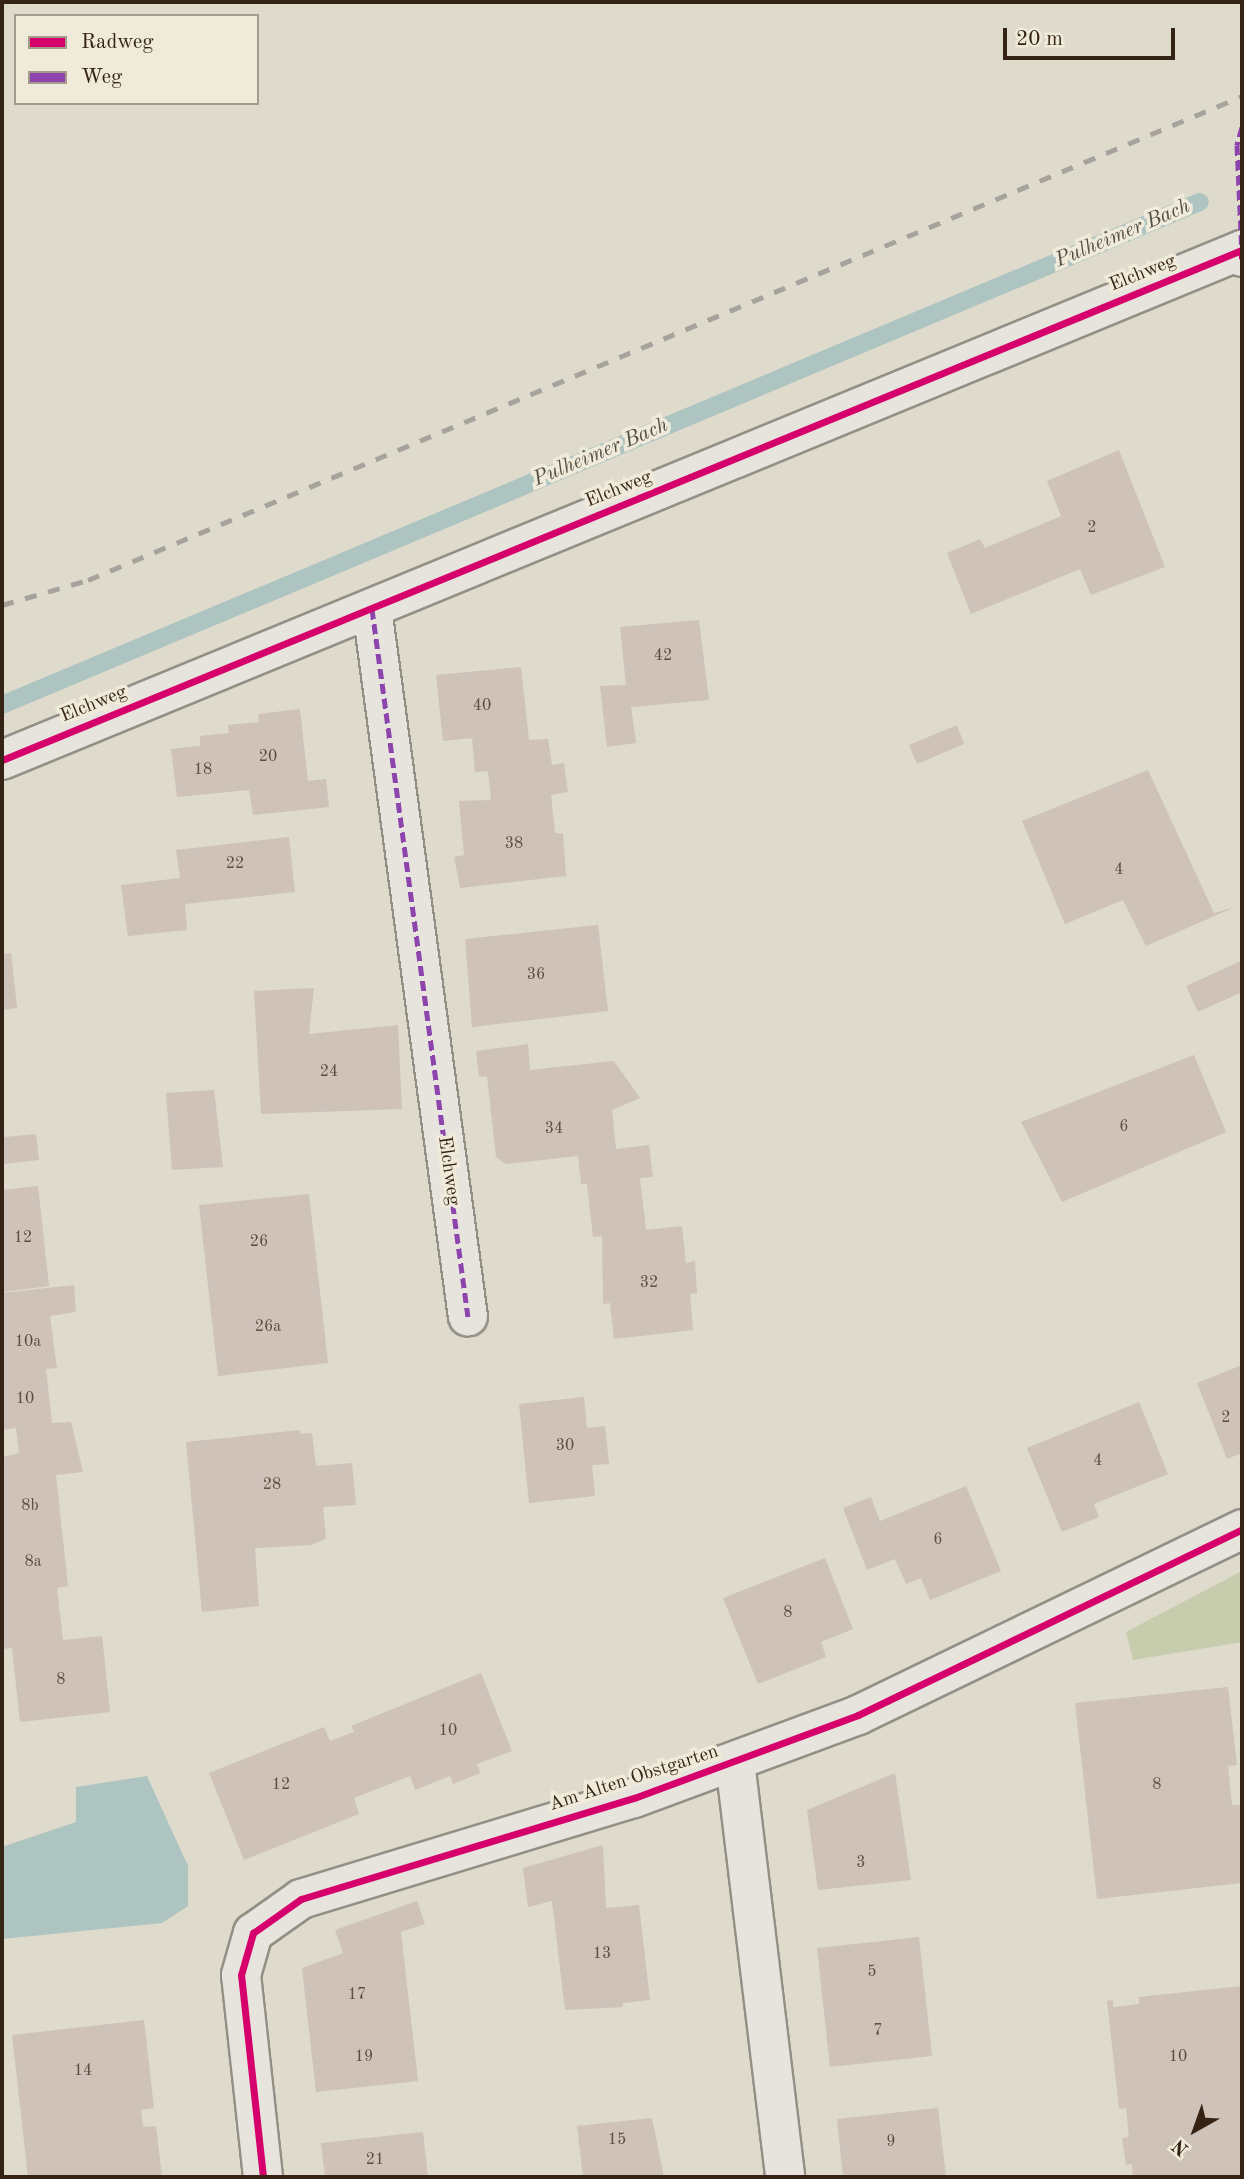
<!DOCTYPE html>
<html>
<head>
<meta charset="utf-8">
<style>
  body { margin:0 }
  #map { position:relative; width:1244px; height:2179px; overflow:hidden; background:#dedacc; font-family:"Old Standard TT",serif }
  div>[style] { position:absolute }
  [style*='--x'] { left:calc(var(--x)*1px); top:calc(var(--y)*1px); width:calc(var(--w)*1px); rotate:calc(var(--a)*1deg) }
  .green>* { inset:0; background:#c7ccad }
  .water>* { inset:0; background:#aec4c1 }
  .stream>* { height:18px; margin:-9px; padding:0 9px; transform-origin:9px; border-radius:9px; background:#aec4c1 }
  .building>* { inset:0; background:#cec2b9 }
  .roads { filter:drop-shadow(2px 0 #948f85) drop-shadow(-2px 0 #948f85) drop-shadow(0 2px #948f85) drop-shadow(0 -2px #948f85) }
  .minor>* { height:38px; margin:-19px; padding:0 19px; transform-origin:19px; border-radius:19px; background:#e6e4dd }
  .rail>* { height:5px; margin-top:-2.5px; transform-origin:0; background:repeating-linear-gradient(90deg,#a7a39c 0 12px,transparent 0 24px) }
  .quiet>* { height:5px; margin-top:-2.5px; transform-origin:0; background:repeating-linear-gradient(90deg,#8e44ad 0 10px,transparent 0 15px) }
  .cycleway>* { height:7px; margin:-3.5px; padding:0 3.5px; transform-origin:3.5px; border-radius:3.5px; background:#d6006c }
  span { translate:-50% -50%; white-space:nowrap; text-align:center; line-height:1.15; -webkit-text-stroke:7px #efead9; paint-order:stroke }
  .number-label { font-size:16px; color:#5d4d40 }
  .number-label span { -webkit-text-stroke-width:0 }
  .street-label { font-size:19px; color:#352415 }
  .water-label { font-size:21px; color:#535147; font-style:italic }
  .frame { position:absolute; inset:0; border:4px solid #352415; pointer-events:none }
  .legend { position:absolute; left:14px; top:14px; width:245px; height:91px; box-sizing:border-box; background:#efead9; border:2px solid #a59b8b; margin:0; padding:9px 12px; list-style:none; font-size:21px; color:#352415 }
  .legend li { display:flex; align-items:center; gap:14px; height:35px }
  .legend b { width:35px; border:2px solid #a59b8b }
  .north { position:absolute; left:1160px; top:2095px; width:70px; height:70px; -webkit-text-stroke:5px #efead9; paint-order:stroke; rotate:220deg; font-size:19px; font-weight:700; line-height:28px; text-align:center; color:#352415 }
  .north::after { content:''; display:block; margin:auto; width:24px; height:32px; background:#352415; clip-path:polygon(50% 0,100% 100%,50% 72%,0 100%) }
  .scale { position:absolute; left:1003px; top:28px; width:172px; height:32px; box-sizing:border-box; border:4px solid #352415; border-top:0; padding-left:9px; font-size:21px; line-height:24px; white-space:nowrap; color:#352415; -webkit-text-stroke:5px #efead9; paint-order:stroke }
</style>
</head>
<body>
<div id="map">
  <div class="green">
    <div style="clip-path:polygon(1242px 1571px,1242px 1642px,1133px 1660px,1126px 1632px)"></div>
  </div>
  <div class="water">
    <div style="clip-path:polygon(147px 1776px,188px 1866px,188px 1906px,162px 1923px,2px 1939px,2px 1847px,76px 1822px,76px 1787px)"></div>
  </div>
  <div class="stream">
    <div style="--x:2;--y:705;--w:1299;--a:-22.78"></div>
  </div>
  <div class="building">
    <div style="clip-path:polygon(1119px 450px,1165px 567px,1091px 595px,1080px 569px,971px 614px,947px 553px,980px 539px,985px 548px,1061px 516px,1047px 481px)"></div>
    <div style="clip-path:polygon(699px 620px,709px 700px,631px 707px,636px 743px,607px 747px,600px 686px,626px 685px,620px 627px)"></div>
    <div style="clip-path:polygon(521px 667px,529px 740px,548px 739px,552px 765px,564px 763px,568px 792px,551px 795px,555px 833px,563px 834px,566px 876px,460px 888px,454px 857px,464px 855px,459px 801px,491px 800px,488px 771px,475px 772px,472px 738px,443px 741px,436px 675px)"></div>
    <div style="clip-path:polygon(300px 709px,308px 781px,326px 779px,329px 807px,253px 815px,249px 790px,177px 797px,171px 749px,200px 746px,200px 736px,229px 733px,228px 725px,259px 722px,258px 714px)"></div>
    <div style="clip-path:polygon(957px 725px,964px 744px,917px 764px,909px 745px)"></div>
    <div style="clip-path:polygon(1148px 770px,1214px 913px,1235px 907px,1146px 946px,1123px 900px,1065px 924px,1022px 821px)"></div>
    <div style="clip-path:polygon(289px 837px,295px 892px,185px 904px,187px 930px,128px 936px,121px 885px,180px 878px,176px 850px)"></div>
    <div style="clip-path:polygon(598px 925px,608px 1011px,472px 1027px,465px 939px)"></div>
    <div style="clip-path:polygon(11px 953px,17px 1008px,2px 1010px,2px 954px)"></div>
    <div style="clip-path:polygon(1241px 961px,1242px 992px,1198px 1012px,1186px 986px)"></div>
    <div style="clip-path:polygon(314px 988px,309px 1034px,398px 1025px,402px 1109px,261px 1114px,254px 991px)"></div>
    <div style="clip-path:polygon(528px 1044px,530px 1070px,614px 1061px,640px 1098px,612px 1110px,616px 1149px,649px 1145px,653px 1177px,640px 1178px,646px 1230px,682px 1226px,686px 1263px,695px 1261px,697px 1293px,690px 1294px,693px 1330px,614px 1339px,610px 1303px,603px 1304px,602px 1236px,593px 1237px,587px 1184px,581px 1184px,578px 1156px,506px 1164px,496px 1157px,487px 1076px,479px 1077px,476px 1051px)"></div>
    <div style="clip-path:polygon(1194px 1055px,1226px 1132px,1062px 1202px,1021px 1122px)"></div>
    <div style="clip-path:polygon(214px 1090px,223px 1167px,172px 1170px,166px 1093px)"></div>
    <div style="clip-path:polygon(2px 1127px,5px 1137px,36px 1134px,39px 1160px,2px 1164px)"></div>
    <div style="clip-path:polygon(38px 1186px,49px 1286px,2px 1292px,2px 1190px)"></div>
    <div style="clip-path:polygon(309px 1194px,328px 1363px,218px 1376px,199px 1205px)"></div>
    <div style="clip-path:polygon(74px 1285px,76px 1312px,50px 1316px,57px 1368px,46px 1369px,52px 1423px,71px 1422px,83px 1472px,56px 1475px,68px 1586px,57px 1588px,63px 1640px,102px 1636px,110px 1712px,20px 1722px,12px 1648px,2px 1649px,3px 1457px,19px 1453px,16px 1428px,2px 1430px,2px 1293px)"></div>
    <div style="clip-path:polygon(1242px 1365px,1242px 1453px,1227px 1459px,1197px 1383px)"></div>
    <div style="clip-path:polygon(584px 1397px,587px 1428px,605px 1426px,609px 1464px,592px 1465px,595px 1496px,529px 1503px,519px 1404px)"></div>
    <div style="clip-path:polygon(1139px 1402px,1168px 1474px,1094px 1504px,1099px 1517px,1062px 1532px,1027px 1448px)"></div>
    <div style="clip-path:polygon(300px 1430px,301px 1434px,312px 1433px,316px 1466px,352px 1463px,356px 1505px,323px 1507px,326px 1539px,311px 1545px,255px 1548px,259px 1606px,202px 1612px,186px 1442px)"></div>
    <div style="clip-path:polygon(966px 1486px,1001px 1571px,930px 1600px,921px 1578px,906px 1584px,895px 1559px,867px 1570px,843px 1508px,871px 1497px,880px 1521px)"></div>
    <div style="clip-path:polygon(825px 1558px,853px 1629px,821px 1642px,826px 1657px,758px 1684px,723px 1598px)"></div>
    <div style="clip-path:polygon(481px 1673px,512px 1751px,477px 1764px,480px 1773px,453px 1784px,450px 1776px,415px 1790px,410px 1776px,354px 1798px,359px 1814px,244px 1860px,209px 1773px,324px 1727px,330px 1741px,354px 1732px,351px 1726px)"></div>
    <div style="clip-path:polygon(1228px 1687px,1237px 1765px,1228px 1766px,1232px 1805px,1241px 1805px,1242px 1883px,1097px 1899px,1075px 1703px)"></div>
    <div style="clip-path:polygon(895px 1773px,911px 1880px,818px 1890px,807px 1810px)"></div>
    <div style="clip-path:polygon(603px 1845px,606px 1908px,639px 1905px,650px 2000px,623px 2003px,623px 2007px,565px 2010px,552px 1901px,528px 1907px,523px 1868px)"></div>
    <div style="clip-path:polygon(417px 1901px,425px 1924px,401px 1932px,418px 2081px,316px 2092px,302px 1968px,343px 1953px,335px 1930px)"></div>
    <div style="clip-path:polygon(919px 1937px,932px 2056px,830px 2067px,817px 1948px)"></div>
    <div style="clip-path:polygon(1242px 1986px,1242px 2177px,1133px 2177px,1132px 2164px,1126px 2165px,1122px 2138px,1129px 2137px,1126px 2108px,1119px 2109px,1107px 2001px,1113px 2000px,1113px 2007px,1139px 2004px,1139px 1997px)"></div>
    <div style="clip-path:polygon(144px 2020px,154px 2108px,141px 2110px,143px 2127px,156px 2126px,162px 2177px,28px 2177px,12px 2035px)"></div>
    <div style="clip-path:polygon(938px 2108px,946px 2177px,843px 2177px,837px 2119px)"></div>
    <div style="clip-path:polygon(652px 2118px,664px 2177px,583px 2177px,577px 2126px)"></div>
    <div style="clip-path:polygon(423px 2132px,428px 2177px,325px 2177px,321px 2143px)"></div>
  </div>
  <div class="roads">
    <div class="minor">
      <div style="--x:372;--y:609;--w:714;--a:82.28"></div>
      <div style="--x:2;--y:760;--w:1341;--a:-22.36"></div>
      <div style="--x:1242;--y:250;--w:7;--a:90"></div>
      <div style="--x:735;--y:1762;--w:418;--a:83.1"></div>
      <div style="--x:263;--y:2177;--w:203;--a:-96.2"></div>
      <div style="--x:241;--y:1975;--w:44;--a:-74.1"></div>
      <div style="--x:253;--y:1933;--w:59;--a:-35.3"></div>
      <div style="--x:301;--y:1899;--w:348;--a:-16.9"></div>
      <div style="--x:634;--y:1798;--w:239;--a:-20.3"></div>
      <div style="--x:858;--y:1715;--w:427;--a:-25.8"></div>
    </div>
  </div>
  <div class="rail">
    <div style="--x:2;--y:605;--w:90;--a:-16.2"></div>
    <div style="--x:88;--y:580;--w:1251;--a:-22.75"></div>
  </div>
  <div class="quiet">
    <div style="--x:1242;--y:127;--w:19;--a:106"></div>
    <div style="--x:1237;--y:145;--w:112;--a:87.4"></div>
    <div style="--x:372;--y:609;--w:714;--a:82.28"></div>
  </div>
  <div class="cycleway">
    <div style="--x:2;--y:760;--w:1341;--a:-22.36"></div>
    <div style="--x:1242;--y:250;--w:7;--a:90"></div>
    <div style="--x:263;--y:2177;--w:203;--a:-96.2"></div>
    <div style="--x:241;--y:1975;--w:44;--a:-74.1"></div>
    <div style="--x:253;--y:1933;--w:59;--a:-35.3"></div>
    <div style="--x:301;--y:1899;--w:348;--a:-16.9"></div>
    <div style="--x:634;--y:1798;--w:239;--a:-20.3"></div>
    <div style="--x:858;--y:1715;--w:427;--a:-25.8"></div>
  </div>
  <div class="number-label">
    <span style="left:1092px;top:528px">2</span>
    <span style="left:663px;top:656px">42</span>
    <span style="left:482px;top:706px">40</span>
    <span style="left:268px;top:757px">20</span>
    <span style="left:203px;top:770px">18</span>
    <span style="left:514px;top:844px">38</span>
    <span style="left:235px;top:864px">22</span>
    <span style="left:1119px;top:870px">4</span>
    <span style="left:536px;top:975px">36</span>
    <span style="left:329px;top:1072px">24</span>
    <span style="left:1124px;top:1127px">6</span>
    <span style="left:554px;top:1129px">34</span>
    <span style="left:23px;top:1238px">12</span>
    <span style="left:259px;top:1242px">26</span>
    <span style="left:649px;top:1283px">32</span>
    <span style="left:268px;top:1327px">26a</span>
    <span style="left:28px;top:1342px">10a</span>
    <span style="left:25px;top:1399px">10</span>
    <span style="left:1226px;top:1418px">2</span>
    <span style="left:565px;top:1446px">30</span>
    <span style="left:1098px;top:1461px">4</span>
    <span style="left:272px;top:1485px">28</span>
    <span style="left:30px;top:1506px">8b</span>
    <span style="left:938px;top:1540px">6</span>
    <span style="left:33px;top:1562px">8a</span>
    <span style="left:788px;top:1613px">8</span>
    <span style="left:61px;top:1680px">8</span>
    <span style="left:448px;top:1731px">10</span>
    <span style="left:281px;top:1785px">12</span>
    <span style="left:1157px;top:1785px">8</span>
    <span style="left:861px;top:1863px">3</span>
    <span style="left:602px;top:1954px">13</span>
    <span style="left:872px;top:1972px">5</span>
    <span style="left:357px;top:1995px">17</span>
    <span style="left:878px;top:2031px">7</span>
    <span style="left:364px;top:2057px">19</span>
    <span style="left:1178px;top:2057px">10</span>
    <span style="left:83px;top:2071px">14</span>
    <span style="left:617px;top:2140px">15</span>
    <span style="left:891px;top:2142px">9</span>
    <span style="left:375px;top:2160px">21</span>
  </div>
  <div class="street-label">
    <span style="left:1143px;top:274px;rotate:-22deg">Elchweg</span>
    <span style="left:619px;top:490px;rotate:-22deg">Elchweg</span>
    <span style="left:94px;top:705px;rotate:-22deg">Elchweg</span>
    <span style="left:448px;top:1171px;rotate:82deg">Elchweg</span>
    <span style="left:634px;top:1779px;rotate:-18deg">Am Alten Obstgarten</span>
  </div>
  <div class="water-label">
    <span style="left:1123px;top:234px;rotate:-23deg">Pulheimer Bach</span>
    <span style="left:601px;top:453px;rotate:-23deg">Pulheimer Bach</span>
  </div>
  <div class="frame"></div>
  <ul class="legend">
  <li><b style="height:9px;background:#d6006c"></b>Radweg</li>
  <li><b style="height:9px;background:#8e44ad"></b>Weg</li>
  </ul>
  <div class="north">N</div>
  <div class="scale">20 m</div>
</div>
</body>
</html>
